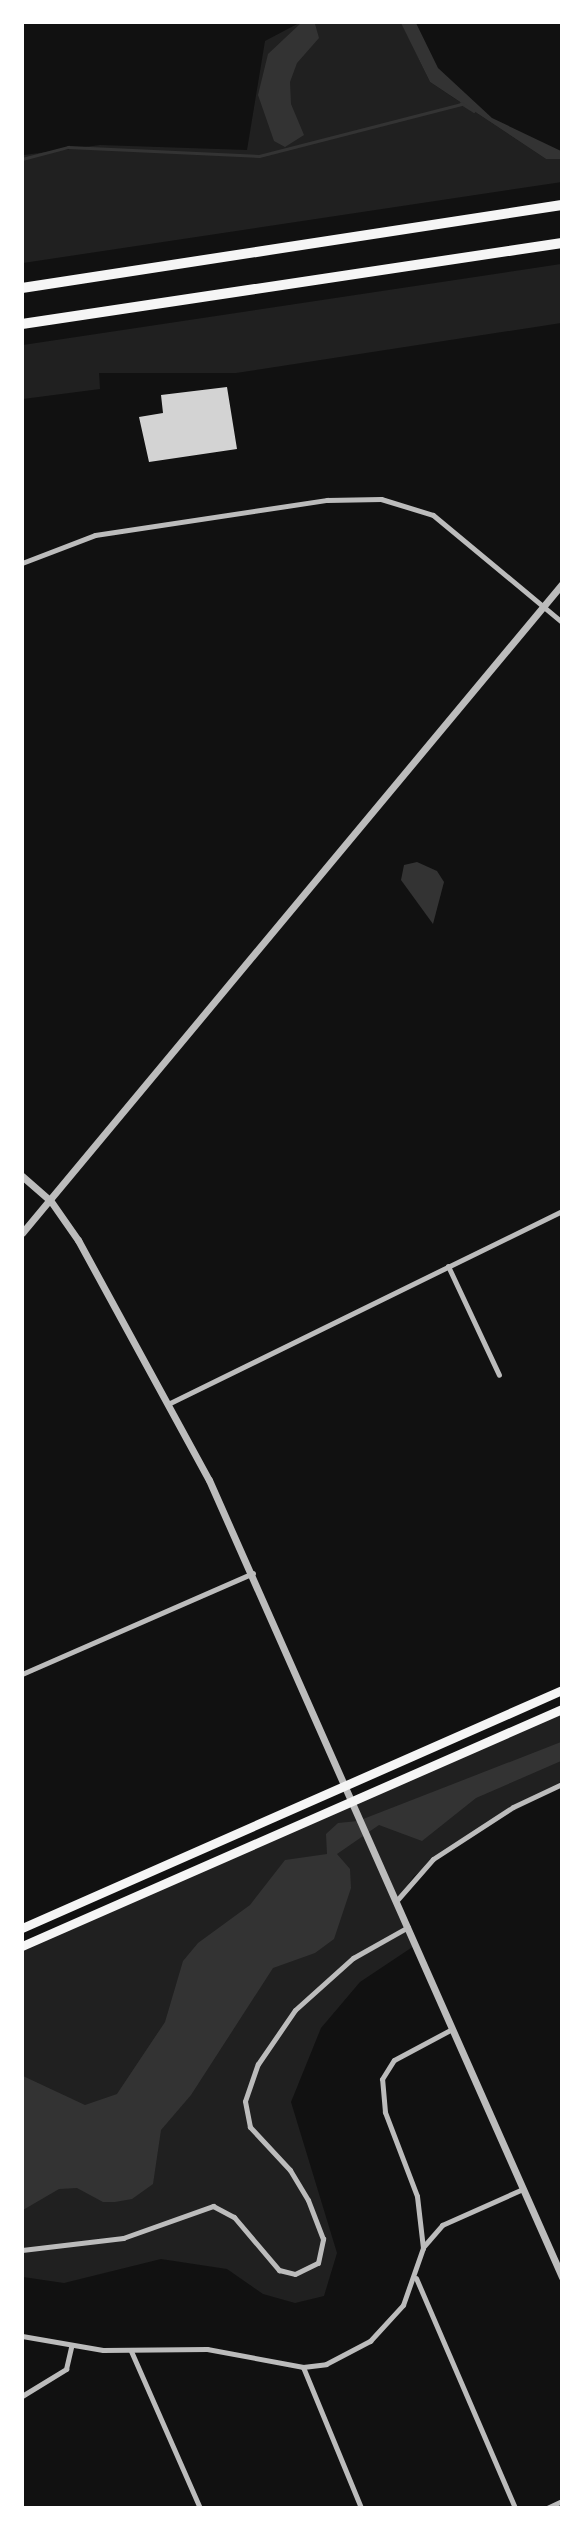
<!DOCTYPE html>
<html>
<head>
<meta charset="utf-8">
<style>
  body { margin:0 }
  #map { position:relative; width:584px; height:2530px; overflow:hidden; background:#111; font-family:"Open Sans",sans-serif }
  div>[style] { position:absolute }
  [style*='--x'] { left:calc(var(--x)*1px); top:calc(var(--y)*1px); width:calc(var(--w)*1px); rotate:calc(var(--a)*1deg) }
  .green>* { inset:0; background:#202020 }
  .water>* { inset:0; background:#333 }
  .stream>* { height:3px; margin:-1.5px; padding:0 1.5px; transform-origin:1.5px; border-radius:1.5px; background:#333 }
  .building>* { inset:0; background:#d3d3d3 }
  .minor>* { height:5px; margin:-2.5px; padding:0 2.5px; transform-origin:2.5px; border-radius:2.5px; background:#bcbcbc }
  .tertiary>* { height:7px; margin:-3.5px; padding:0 3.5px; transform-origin:3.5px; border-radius:3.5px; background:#bcbcbc }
  .trunk>* { height:9px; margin:-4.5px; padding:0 4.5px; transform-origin:4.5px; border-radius:4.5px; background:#f5f5f5 }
  .motorway>* { height:10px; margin:-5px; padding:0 5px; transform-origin:5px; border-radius:5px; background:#f5f5f5 }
  span { translate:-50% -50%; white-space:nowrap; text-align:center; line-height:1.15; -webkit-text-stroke:4.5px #fff; paint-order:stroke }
  .frame { position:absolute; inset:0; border:24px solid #fff; pointer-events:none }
</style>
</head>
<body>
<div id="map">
  <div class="green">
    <div style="clip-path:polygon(401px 22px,430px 82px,546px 159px,561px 159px,562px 182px,23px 263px,24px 155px,100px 145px,247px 150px,265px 41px,299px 23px)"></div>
    <div style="clip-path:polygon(561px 264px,561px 323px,236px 373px,99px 373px,100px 389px,23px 399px,23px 345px)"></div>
    <div style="clip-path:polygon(561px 1709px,561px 1786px,471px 1834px,414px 1876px,398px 1899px,417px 1944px,360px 1982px,321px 2028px,291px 2102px,337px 2253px,324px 2296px,295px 2303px,263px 2294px,227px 2269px,161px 2259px,64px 2283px,23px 2277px,22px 1946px)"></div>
  </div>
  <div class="water">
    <div style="clip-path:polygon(301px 23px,315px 24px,319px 38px,297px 63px,290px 82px,291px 104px,304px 135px,285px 147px,274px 141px,258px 95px,268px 54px)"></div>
    <div style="clip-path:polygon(401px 23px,416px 23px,438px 68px,492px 118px,561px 151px,561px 159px,546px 159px,430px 82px)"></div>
    <div style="clip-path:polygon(417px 862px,437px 871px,444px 882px,433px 924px,401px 880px,404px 865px)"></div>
    <div style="clip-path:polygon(561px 1742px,561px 1761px,476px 1798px,422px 1841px,379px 1825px,337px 1854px,350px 1869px,351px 1888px,334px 1939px,315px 1953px,273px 1968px,191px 2095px,161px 2130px,153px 2184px,132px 2199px,115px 2202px,103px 2202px,77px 2188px,59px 2189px,23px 2210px,23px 2076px,85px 2105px,117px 2094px,165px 2022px,183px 1961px,198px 1943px,250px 1905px,285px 1860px,327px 1854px,326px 1834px,338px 1823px,358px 1821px)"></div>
  </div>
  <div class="stream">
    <div style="--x:461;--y:103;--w:15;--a:32"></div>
    <div style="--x:22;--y:159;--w:48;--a:-14.6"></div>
    <div style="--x:68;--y:147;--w:191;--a:2.7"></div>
    <div style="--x:259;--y:156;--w:210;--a:-14.4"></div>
  </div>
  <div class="building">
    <div style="clip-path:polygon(227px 387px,237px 449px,149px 462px,139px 417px,163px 413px,161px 395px)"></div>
  </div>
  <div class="minor">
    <div style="--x:22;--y:563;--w:78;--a:-21"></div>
    <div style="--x:95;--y:535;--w:235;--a:-8.6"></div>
    <div style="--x:327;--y:500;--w:54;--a:-1.1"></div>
    <div style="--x:381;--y:499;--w:54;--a:17.1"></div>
    <div style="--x:433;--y:515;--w:168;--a:39.7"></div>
    <div style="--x:448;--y:1266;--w:120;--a:64.9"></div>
    <div style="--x:170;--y:1403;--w:436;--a:-26.1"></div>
    <div style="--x:22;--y:1674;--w:252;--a:-23.6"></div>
    <div style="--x:398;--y:1899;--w:53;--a:-48.8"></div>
    <div style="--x:433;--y:1859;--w:95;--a:-33"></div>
    <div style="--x:513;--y:1807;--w:54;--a:-25.1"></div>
    <div style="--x:424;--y:2246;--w:28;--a:-49"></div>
    <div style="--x:442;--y:2225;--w:89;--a:-24"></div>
    <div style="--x:22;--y:2250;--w:102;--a:-6.8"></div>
    <div style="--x:123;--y:2238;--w:96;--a:-19.6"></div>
    <div style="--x:213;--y:2206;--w:24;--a:28"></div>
    <div style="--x:234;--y:2217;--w:70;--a:49.7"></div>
    <div style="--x:279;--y:2270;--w:16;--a:14"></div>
    <div style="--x:295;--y:2274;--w:25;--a:-26"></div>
    <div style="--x:318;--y:2263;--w:25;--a:-78"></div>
    <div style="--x:323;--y:2239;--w:42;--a:-111"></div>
    <div style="--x:308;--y:2200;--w:35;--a:-121"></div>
    <div style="--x:290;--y:2170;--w:59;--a:-132.9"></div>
    <div style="--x:250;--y:2127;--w:26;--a:-101"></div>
    <div style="--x:245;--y:2101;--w:39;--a:-71"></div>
    <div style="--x:258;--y:2064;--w:65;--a:-55.6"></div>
    <div style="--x:295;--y:2010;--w:78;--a:-41.9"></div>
    <div style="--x:353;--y:1958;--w:63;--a:-29.4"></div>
    <div style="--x:416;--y:2278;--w:250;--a:66.7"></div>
    <div style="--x:22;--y:2336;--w:82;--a:9.8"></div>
    <div style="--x:103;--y:2350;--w:104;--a:-0.6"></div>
    <div style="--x:207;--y:2349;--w:98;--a:10.6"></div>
    <div style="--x:303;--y:2367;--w:23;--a:-7"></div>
    <div style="--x:326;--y:2364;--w:50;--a:-27.6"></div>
    <div style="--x:370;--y:2341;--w:49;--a:-47.5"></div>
    <div style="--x:403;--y:2305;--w:60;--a:-70.7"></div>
    <div style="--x:423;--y:2248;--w:52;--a:-96.6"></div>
    <div style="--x:417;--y:2196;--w:90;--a:-110.9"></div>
    <div style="--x:385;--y:2112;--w:33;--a:-95"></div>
    <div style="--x:382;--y:2079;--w:22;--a:-58"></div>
    <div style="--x:394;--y:2060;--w:66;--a:-28.1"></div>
    <div style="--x:131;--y:2351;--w:171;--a:66.3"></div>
    <div style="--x:303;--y:2367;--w:152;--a:67.6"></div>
    <div style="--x:22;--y:2396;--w:52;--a:-31.5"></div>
    <div style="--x:66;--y:2369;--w:23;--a:-77"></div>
    <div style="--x:547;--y:2508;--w:17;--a:-25"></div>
  </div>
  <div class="tertiary">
    <div style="--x:22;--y:1176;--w:37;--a:41"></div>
    <div style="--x:50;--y:1200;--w:49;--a:55"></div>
    <div style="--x:78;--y:1240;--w:273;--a:61.4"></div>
    <div style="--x:209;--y:1480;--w:872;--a:66.11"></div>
    <div style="--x:22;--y:1233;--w:844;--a:-50.24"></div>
  </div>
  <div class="trunk">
    <div style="--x:22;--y:1928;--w:590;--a:-23.79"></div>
    <div style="--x:22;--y:1946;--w:590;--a:-23.7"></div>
  </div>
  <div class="motorway">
    <div style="--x:22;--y:288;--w:546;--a:-8.74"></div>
    <div style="--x:22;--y:324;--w:546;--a:-8.53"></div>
  </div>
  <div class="frame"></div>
</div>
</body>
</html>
